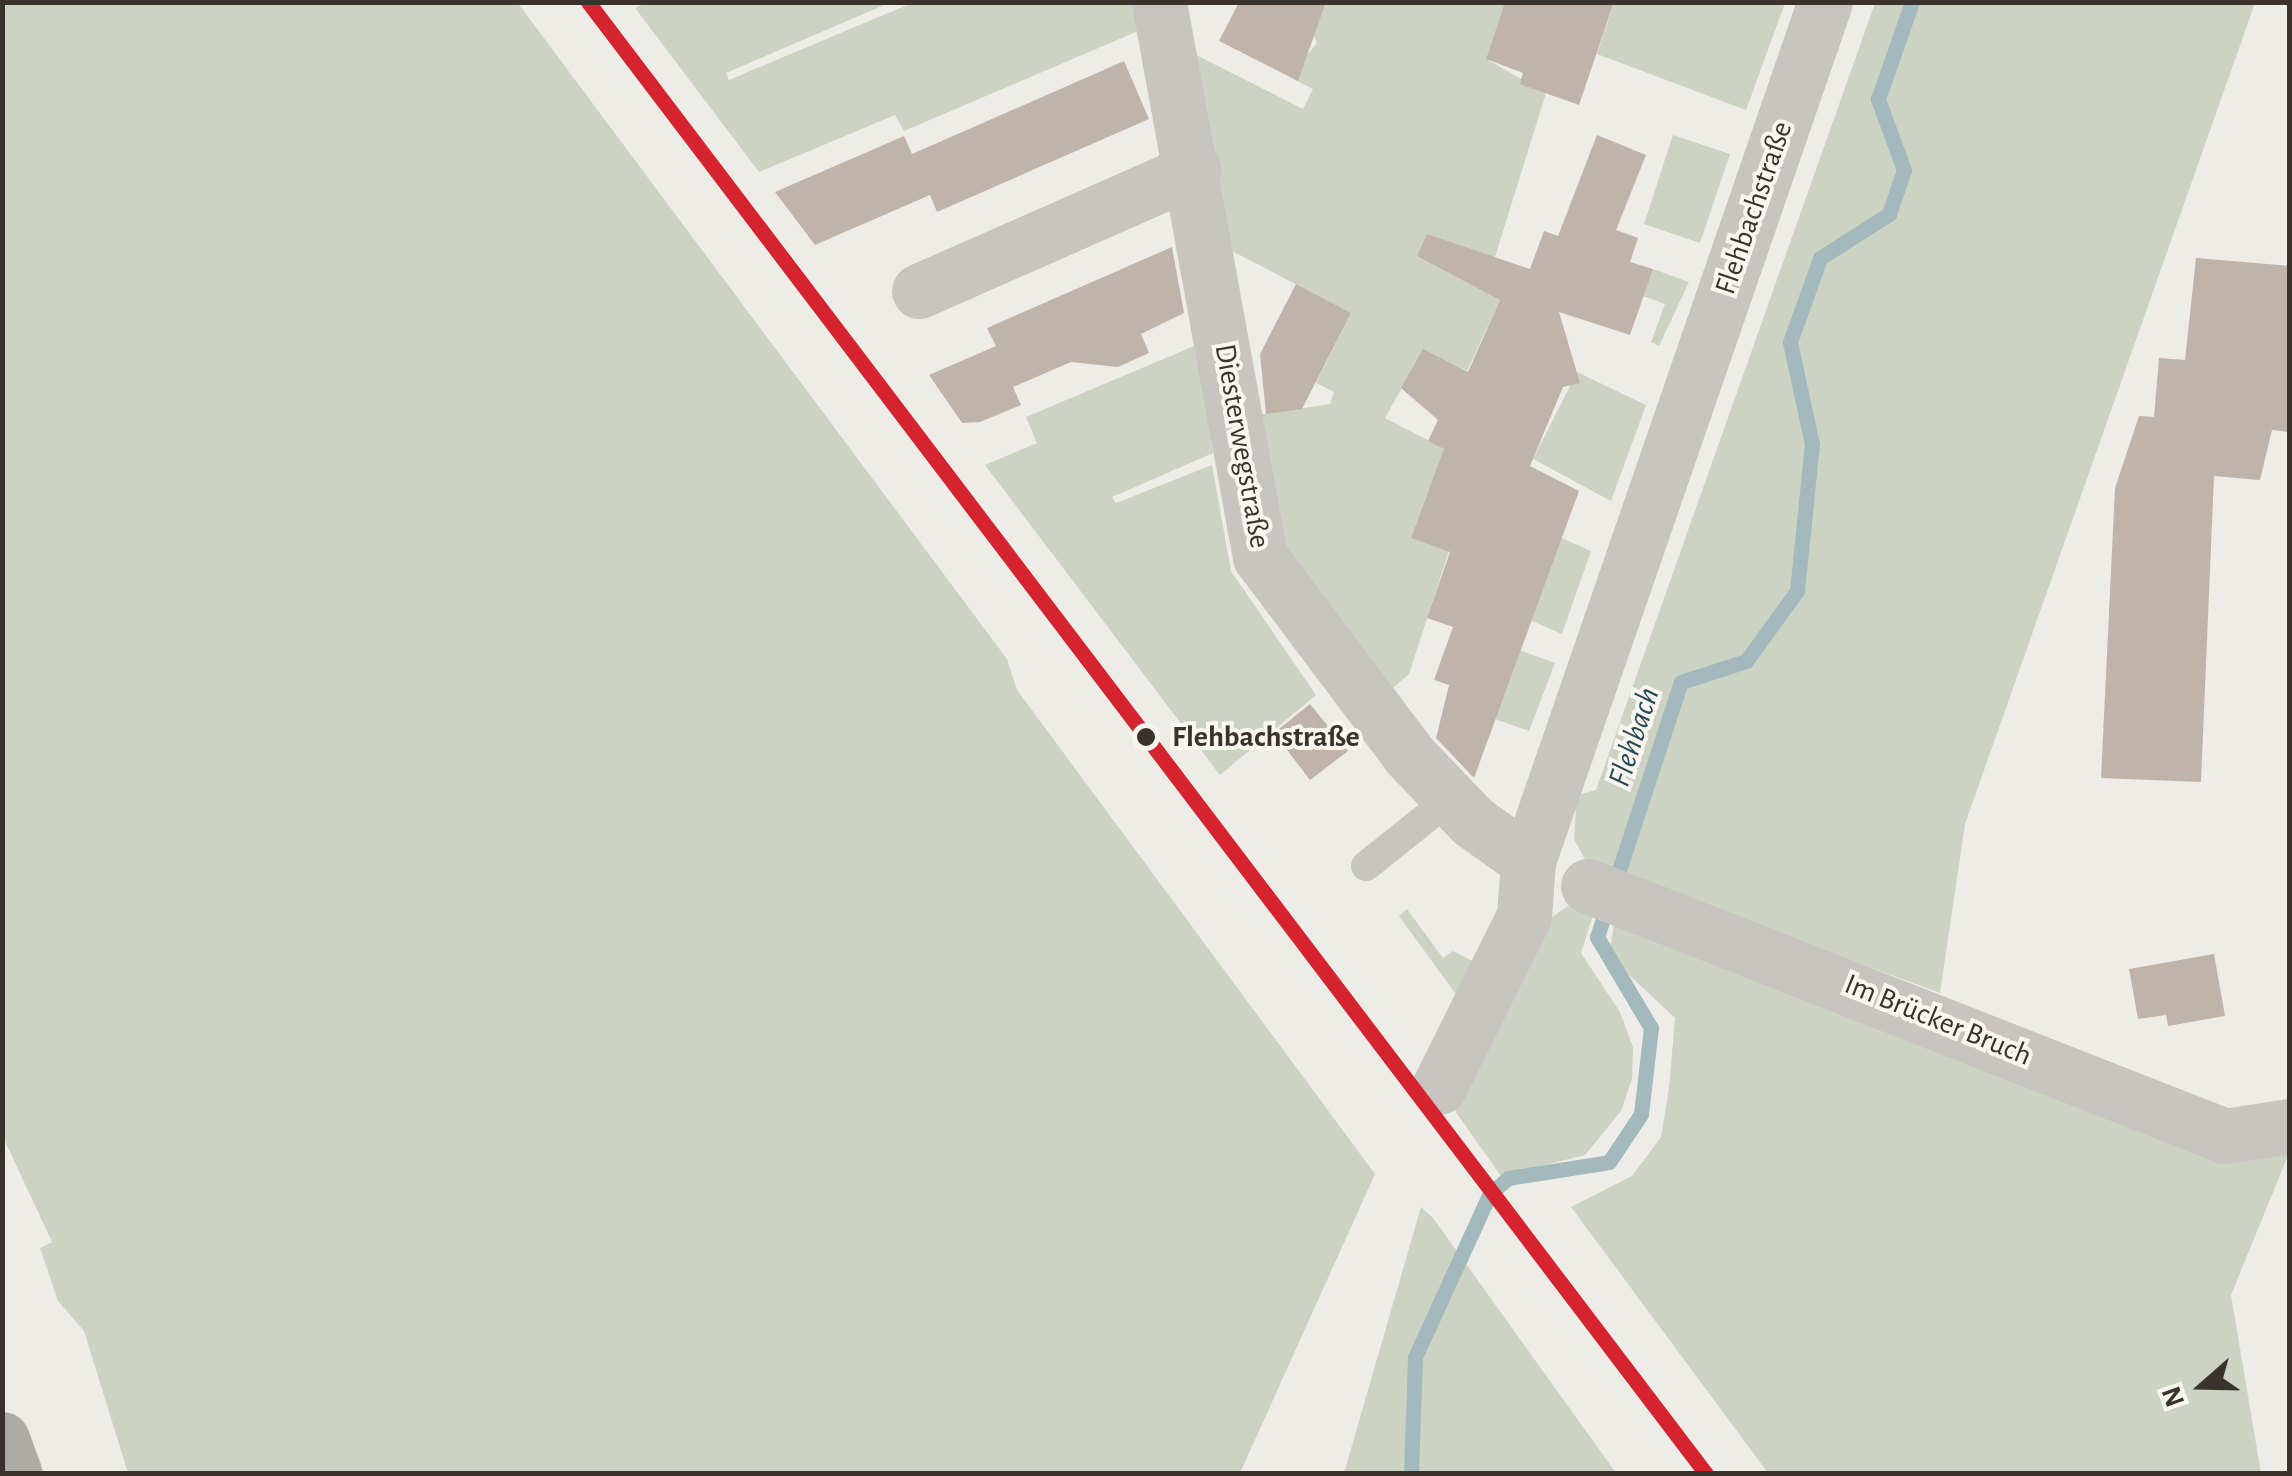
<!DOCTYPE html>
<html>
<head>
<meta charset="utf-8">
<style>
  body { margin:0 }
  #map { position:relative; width:2292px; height:1476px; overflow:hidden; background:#eeece6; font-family:"Alegreya Sans",sans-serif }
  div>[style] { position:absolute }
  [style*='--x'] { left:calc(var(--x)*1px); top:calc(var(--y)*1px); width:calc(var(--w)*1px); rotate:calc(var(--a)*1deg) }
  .green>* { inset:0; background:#ccd3c2 }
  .stream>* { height:15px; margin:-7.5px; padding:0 7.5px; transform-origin:7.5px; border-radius:7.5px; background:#a4b9bd }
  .building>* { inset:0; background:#c0b4aa }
  .service>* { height:30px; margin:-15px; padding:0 15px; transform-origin:15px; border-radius:15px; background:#c8c4bf }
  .minor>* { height:55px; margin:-27.5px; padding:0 27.5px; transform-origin:27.5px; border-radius:27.5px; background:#c8c4bf }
  .motorway>* { height:55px; margin:-27.5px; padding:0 27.5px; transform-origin:27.5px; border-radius:27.5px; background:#adaba5 }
  .tram-1>* { height:15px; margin:-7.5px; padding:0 7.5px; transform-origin:7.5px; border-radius:7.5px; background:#d52330 }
  .dots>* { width:28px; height:28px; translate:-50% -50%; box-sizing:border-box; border:5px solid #f9f6ef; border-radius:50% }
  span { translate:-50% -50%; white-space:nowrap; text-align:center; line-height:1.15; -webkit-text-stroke:8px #f9f6ef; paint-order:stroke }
  .street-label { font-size:30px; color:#39322d }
  .stop-label { font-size:30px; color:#39322d; font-weight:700 }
  .left { translate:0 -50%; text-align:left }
  .water-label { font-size:32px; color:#264a56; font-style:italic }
  .frame { position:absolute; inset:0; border:5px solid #39322d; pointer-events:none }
  .north { position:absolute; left:2152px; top:1336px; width:100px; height:100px; -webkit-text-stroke:8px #f9f6ef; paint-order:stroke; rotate:250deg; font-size:28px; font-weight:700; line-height:40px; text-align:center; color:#39322d }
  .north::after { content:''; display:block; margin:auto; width:35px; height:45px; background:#39322d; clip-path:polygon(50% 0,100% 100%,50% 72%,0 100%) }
</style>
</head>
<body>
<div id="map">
  <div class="green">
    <div style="clip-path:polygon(517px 2px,1007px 659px,1017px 690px,1375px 1174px,1240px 1473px,128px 1473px,84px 1331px,58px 1301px,40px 1248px,52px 1242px,3px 1137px,3px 3px)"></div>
    <div style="clip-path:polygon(648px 2px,889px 3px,726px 73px,729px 80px,912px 3px,1132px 3px,1138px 31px,904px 131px,895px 115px,759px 172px,635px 8px)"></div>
    <div style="clip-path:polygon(1302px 3px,1505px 3px,1486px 59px,1546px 93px,1495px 257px,1500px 300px,1467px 371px,1423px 350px,1385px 418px,1526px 491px,1428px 492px,1411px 538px,1449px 551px,1409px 674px,1388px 692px,1282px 544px,1258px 415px,1330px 404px,1334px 392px,1316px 383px,1351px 313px,1232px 251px,1194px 54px,1303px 109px,1313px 89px,1289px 77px,1317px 43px)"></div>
    <div style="clip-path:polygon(1614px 3px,1785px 3px,1746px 110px,1597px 54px)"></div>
    <div style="clip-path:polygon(1875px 3px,2255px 3px,1965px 824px,1940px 993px,1587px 863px,1574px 839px,1577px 795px,1596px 790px)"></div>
    <div style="clip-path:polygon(1673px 135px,1730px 154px,1700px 243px,1644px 224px)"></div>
    <div style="clip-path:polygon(1653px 269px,1689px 282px,1659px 346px,1651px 342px,1665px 304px,1643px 296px)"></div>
    <div style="clip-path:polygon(1199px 344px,1213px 453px,1112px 497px,1116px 503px,1212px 465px,1231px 571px,1316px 695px,1220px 775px,985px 465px,1037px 443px,1026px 417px)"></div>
    <div style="clip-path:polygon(1577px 372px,1646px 405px,1611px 501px,1533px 459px)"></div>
    <div style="clip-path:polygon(1559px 537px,1591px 551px,1562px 634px,1528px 619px)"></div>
    <div style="clip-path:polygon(1519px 650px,1555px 663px,1529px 731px,1495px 719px)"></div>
    <div style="clip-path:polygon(1568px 906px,1594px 912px,1581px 953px,1620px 1012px,1633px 1047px,1632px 1079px,1621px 1111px,1585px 1155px,1501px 1176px,1455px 1111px,1548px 920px)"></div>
    <div style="clip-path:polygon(1407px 909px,1443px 958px,1453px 951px,1484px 967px,1461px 1001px,1399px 916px)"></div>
    <div style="clip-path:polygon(1615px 918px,1909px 1025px,2241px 1162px,2289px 1153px,2231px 1295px,2261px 1473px,1768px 1473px,1571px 1207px,1632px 1176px,1661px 1137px,1669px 1088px,1675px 1018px,1609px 956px)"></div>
    <div style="clip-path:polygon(1421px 1207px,1433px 1218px,1616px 1473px,1344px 1473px)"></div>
  </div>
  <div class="stream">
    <div style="--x:1411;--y:1474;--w:117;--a:-88"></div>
    <div style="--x:1415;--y:1357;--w:178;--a:-65.4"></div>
    <div style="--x:1489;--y:1195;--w:25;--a:-42"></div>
    <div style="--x:1508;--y:1178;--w:102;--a:-9"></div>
    <div style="--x:1609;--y:1162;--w:58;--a:-56.3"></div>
    <div style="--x:1641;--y:1114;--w:87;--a:-83.4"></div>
    <div style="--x:1651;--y:1028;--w:106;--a:-120.7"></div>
    <div style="--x:1597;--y:937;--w:268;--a:-71.8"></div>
    <div style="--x:1681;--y:682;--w:68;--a:-17.9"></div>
    <div style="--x:1746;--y:661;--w:87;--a:-53.9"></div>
    <div style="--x:1797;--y:591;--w:148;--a:-84.2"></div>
    <div style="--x:1812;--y:444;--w:104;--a:-102.2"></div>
    <div style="--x:1790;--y:342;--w:89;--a:-70.3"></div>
    <div style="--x:1820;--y:258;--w:82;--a:-32.5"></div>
    <div style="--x:1889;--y:214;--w:46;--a:-71.2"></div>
    <div style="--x:1904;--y:170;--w:76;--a:-110.1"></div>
    <div style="--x:1878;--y:99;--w:103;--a:-70.7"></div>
  </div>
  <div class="building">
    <div style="clip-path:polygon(1239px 2px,1326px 2px,1298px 81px,1219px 41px)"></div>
    <div style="clip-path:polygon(1505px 2px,1614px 2px,1579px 105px,1520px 84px,1523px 73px,1486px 59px)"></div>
    <div style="clip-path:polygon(1124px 61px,1149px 119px,937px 212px,930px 195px,815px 245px,775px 192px,904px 136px,912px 154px)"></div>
    <div style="clip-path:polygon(1597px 135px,1646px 155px,1616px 230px,1638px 238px,1630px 262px,1653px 269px,1630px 335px,1559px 312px,1580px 383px,1563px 387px,1530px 466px,1579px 491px,1474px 778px,1436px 738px,1449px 685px,1434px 680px,1453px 627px,1427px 618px,1450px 552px,1411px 538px,1444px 449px,1428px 441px,1438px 420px,1401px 388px,1423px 349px,1468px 372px,1500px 300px,1417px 256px,1427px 234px,1530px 269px,1544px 231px,1558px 236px)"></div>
    <div style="clip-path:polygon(1172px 247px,1184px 313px,1141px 334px,1149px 353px,1118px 367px,1071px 362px,1013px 387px,1021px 405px,980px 422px,962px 423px,929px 375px,996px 346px,987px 328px)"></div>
    <div style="clip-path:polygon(2196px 258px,2290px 266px,2290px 432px,2272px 430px,2260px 480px,2214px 476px,2201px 782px,2101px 778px,2115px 488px,2139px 416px,2154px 417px,2159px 358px,2185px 360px)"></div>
    <div style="clip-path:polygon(1296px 284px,1351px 313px,1302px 409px,1266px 414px,1260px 354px)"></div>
    <div style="clip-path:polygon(1310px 704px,1348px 751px,1310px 780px,1274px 733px)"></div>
    <div style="clip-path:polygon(2214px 954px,2225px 1016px,2168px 1026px,2166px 1015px,2138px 1019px,2129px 969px)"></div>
  </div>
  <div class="service">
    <div style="--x:1366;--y:866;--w:107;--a:-38.6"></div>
  </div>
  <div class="minor">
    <div style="--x:1159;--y:2;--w:564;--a:79.69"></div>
    <div style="--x:1260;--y:557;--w:248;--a:53"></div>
    <div style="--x:1409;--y:755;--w:91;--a:46.3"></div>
    <div style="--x:1472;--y:821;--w:69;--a:35.5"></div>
    <div style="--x:919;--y:291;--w:300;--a:-23.8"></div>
    <div style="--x:1588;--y:886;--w:684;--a:21.43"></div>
    <div style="--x:2225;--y:1136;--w:66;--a:-8.7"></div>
    <div style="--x:1439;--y:1087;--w:191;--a:-63.6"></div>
    <div style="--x:1524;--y:916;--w:55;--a:-85.8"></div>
    <div style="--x:1528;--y:861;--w:909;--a:-70.93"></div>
  </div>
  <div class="motorway">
    <div style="--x:2;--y:1439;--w:37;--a:70"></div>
  </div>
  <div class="tram-1">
    <div style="--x:588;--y:2;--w:1848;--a:52.78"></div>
  </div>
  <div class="dots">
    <div style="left:1146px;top:737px;background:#39322d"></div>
  </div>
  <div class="street-label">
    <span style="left:1754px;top:208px;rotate:-71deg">Flehbachstraße</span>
    <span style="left:1242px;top:446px;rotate:80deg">Diesterwegstraße</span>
    <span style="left:1938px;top:1020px;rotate:22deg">Im Brücker Bruch</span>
  </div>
  <div class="stop-label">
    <span class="left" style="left:1172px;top:737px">Flehbachstraße</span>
  </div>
  <div class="water-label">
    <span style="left:1634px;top:737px;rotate:-72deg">Flehbach</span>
  </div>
  <div class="frame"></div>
  <div class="north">N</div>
</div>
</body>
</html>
